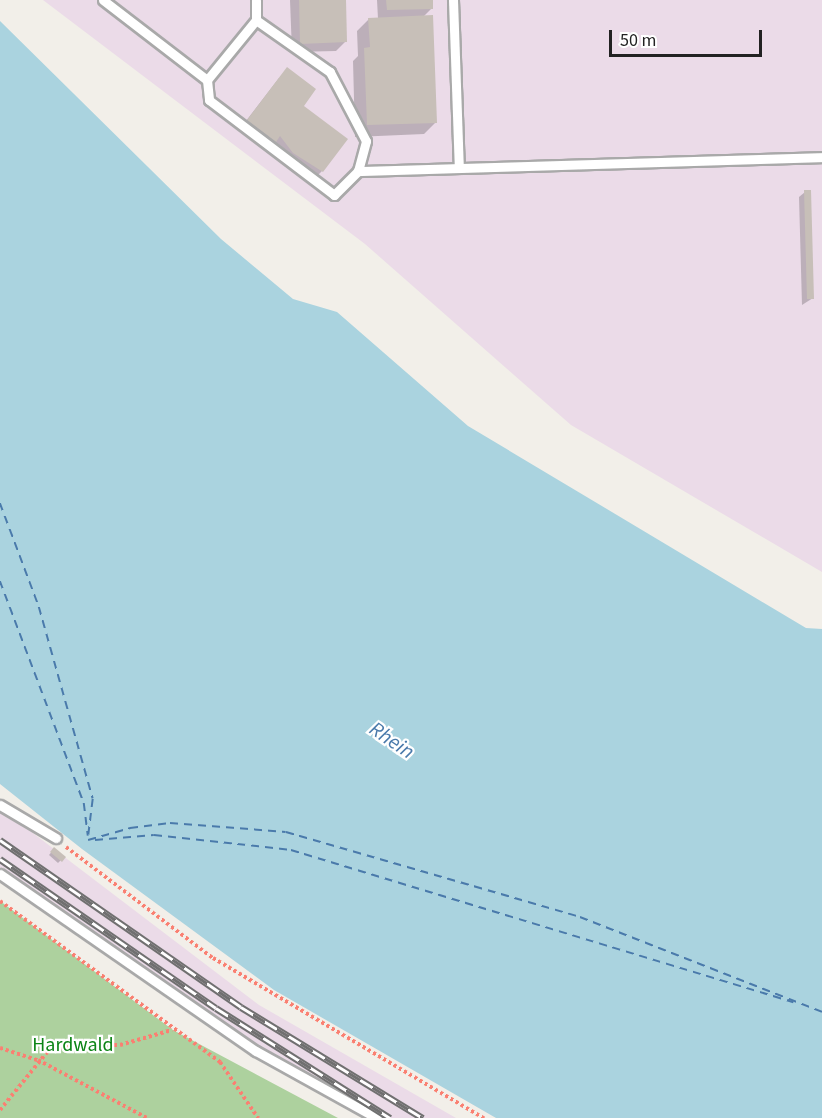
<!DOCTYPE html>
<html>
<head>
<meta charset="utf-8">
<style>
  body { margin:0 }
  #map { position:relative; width:822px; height:1118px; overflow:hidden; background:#f2efe9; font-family:"Source Sans 3",sans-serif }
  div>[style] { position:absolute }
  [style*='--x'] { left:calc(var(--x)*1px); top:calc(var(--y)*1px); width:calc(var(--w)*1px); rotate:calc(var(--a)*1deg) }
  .industrial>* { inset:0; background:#ebdbe8 }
  .forest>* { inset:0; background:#add19e }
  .water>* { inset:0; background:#aad3df }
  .shadow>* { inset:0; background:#0003 }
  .ferry>* { height:1.5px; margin-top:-0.75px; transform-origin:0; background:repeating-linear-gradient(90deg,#4a7aab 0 8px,transparent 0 14px) }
  .building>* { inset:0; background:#c7bfb8 }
  .path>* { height:4px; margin-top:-2px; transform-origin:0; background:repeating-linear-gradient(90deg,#fa8072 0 3px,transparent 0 6px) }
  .roads { filter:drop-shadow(2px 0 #a9a9a9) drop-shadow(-2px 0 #a9a9a9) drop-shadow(0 2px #a9a9a9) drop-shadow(0 -2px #a9a9a9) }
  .lane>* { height:9px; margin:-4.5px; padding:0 4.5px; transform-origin:4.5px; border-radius:4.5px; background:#fff }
  .rail>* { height:7px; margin-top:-3.5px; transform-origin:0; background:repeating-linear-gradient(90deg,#fff 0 14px,#707070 0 28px); box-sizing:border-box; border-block:2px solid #707070 }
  span { translate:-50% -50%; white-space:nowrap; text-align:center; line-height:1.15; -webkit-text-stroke:4.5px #fff; paint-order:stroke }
  .park-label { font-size:20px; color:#0c8416 }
  .water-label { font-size:21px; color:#4a7aab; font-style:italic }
  .scale { position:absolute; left:609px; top:30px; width:153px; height:27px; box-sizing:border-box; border:3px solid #222; border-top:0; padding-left:8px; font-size:18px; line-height:21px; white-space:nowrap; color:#222; -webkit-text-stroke:4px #fff; paint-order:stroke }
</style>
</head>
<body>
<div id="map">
  <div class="industrial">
    <div style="clip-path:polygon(43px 0,822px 0,822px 572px,571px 425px,365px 244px)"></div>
    <div style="clip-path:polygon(0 808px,259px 1005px,456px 1118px,377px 1118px,256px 1051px,0 874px)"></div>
  </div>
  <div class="forest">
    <div style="clip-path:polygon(0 901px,173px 1030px,338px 1118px,0 1118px)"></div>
  </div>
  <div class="water">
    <div style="clip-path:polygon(0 21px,221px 239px,293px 299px,337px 312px,468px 426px,806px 628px,822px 629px,822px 1118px,496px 1118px,274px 990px,82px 849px,0 784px)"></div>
  </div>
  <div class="shadow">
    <div style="clip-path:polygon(290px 0,344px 0,345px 42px,336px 51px,292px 52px)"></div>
    <div style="clip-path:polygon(377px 0,431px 0,432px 8px,423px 17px,436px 122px,424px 134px,355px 137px,353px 61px,358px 56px,357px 31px,369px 19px,378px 19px)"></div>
    <div style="clip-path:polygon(279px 78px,302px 106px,322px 171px,313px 180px,271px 144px,266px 150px,239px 130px)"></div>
    <div style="clip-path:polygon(805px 192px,813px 298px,802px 305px,799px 197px)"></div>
    <div style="clip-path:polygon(54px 849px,64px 857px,58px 863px,49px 855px)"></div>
  </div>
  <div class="ferry">
    <div style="--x:0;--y:503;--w:111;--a:69.4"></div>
    <div style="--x:39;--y:607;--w:199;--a:74.3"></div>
    <div style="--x:93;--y:799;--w:40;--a:97.1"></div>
    <div style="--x:0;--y:581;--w:237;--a:69.3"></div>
    <div style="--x:84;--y:803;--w:33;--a:83"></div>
    <div style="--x:88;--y:840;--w:44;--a:-15.9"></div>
    <div style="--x:130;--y:828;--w:40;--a:-7.1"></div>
    <div style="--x:170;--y:823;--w:116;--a:4.4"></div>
    <div style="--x:286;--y:832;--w:306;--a:16.1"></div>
    <div style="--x:580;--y:917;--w:260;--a:21.4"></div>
    <div style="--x:95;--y:840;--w:59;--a:-4.8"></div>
    <div style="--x:154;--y:835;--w:138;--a:6.2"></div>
    <div style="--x:291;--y:850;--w:525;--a:16.85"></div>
  </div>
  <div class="building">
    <div style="clip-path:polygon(299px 0,346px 0,347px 42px,300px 44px)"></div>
    <div style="clip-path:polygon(386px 0,433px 0,433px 9px,387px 10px)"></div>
    <div style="clip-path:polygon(433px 15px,437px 123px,367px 125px,364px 48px,370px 47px,368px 18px)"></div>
    <div style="clip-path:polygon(287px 67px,316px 89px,304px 106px,348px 139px,323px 172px,293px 153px,280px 136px,276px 142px,247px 120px)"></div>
    <div style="clip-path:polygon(804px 190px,811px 190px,814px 299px,807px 299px)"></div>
    <div style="clip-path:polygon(54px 847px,66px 857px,62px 862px,50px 852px)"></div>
  </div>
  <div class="path">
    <div style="--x:66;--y:847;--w:184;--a:37.1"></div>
    <div style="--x:213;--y:958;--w:315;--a:30.6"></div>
    <div style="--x:0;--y:901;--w:273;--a:36.2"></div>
    <div style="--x:220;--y:1062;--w:68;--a:55.8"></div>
    <div style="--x:0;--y:1048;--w:40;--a:18"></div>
    <div style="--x:38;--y:1060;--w:123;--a:28"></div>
    <div style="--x:0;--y:1110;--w:77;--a:-50.8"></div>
    <div style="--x:49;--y:1050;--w:24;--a:-12"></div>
    <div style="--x:72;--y:1045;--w:48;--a:0"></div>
    <div style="--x:120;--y:1045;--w:54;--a:-16.1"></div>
  </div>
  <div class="roads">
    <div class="lane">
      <div style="--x:103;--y:0;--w:131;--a:37.6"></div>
      <div style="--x:207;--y:80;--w:20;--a:84"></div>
      <div style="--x:209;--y:100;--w:157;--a:37.2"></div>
      <div style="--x:334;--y:195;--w:34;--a:-45"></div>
      <div style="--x:358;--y:171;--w:31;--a:-75"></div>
      <div style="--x:366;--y:141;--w:78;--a:-117.6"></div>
      <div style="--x:330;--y:72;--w:90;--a:-144.9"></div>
      <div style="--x:453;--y:0;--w:168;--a:88"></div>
      <div style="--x:207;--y:80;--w:77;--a:-50.8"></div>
      <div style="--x:256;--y:20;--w:20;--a:-90"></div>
      <div style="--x:358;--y:171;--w:464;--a:-1.7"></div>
      <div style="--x:0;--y:805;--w:65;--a:30.5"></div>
      <div style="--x:0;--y:874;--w:311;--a:34.7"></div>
      <div style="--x:256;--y:1051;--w:138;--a:29"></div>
    </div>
  </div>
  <div class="rail">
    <div style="--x:0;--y:840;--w:293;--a:34.7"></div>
    <div style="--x:241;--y:1007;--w:213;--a:31.4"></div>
    <div style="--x:0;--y:859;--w:262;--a:34.6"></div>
    <div style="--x:216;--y:1008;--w:206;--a:32.3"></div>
  </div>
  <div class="park-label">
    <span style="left:73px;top:1045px">Hardwald</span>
  </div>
  <div class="water-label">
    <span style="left:392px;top:740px;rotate:34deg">Rhein</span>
  </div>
  <div class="scale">50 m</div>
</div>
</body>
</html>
